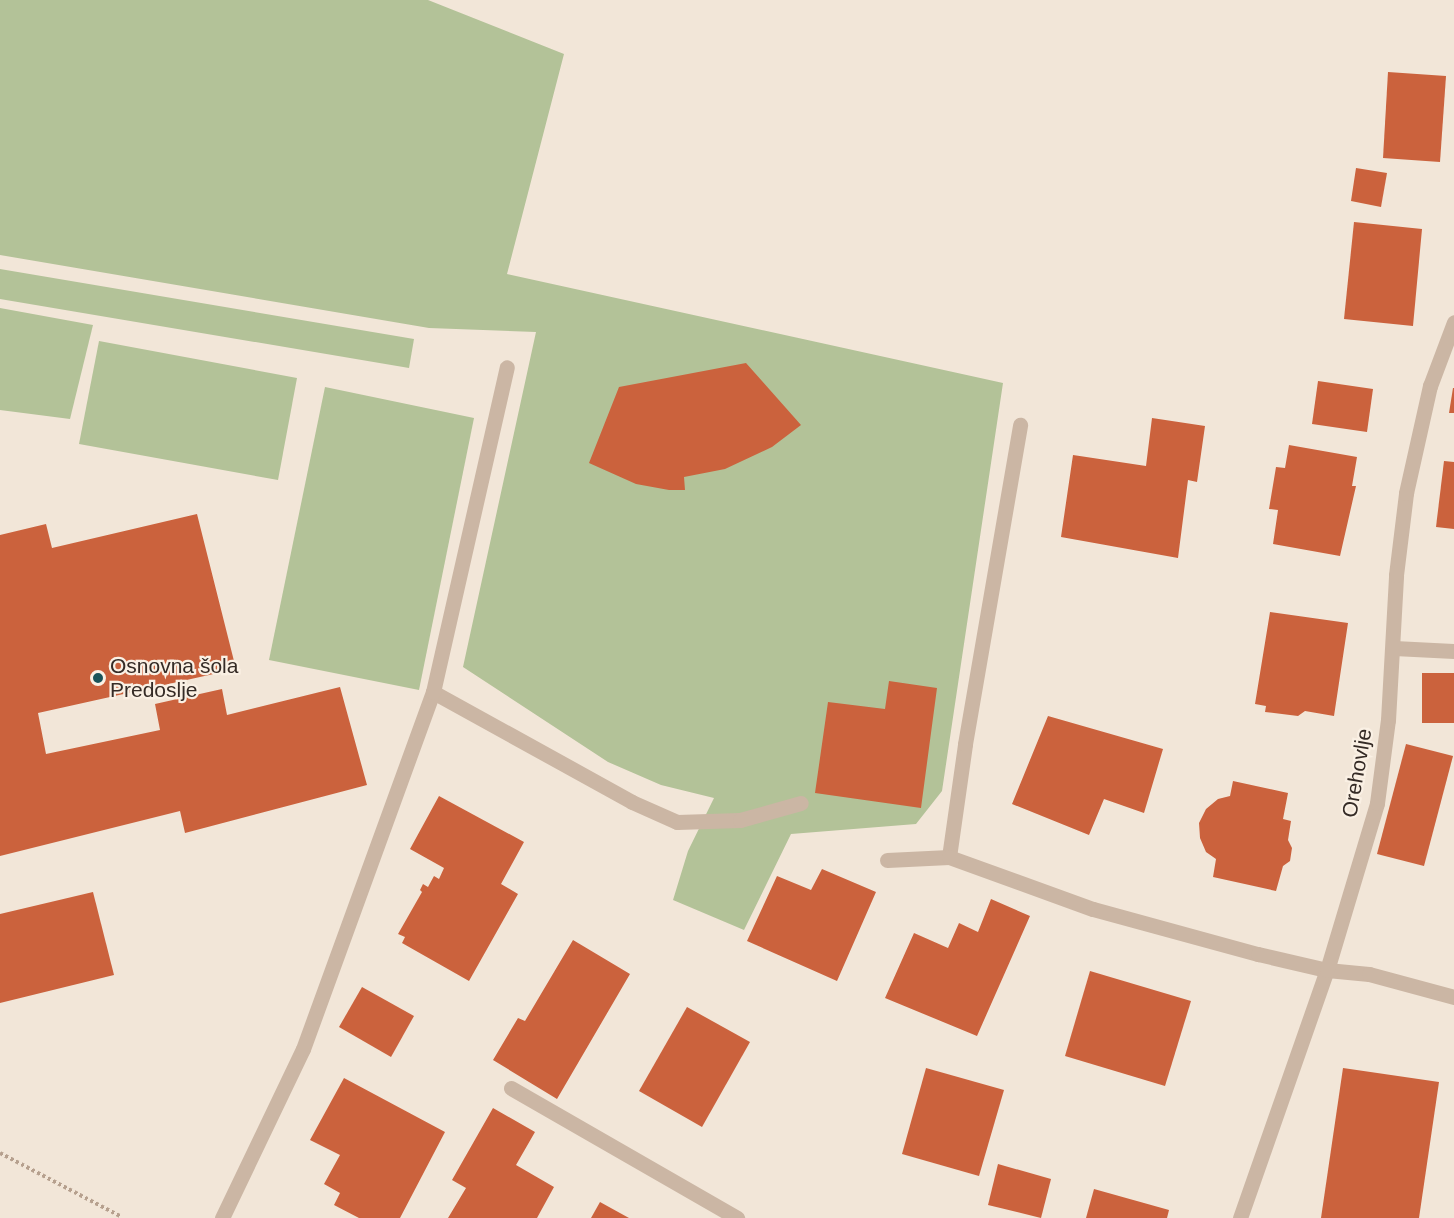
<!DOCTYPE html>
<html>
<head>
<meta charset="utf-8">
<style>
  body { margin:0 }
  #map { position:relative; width:1454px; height:1218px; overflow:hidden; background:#f2e6d8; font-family:Helvetica,sans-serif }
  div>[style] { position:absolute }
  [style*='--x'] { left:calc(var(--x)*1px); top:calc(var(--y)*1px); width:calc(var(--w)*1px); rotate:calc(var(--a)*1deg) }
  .green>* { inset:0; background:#b3c298 }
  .building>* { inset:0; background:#cb623d }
  .path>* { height:4px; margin-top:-2px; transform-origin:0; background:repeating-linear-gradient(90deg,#b6a08e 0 3px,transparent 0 6px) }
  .minor>* { height:15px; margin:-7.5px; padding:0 7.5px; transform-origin:7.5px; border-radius:7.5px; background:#cbb6a4 }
  .dots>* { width:16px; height:16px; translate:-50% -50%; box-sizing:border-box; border:3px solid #faf0e4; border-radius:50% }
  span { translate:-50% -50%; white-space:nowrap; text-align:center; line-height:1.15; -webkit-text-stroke:4.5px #faf0e4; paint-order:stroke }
  .poi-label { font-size:21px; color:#352b26 }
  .left { translate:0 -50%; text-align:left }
  .street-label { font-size:21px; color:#352b26 }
</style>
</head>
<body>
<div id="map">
  <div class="green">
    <div style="clip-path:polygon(0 0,428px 0,564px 54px,507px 274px,1003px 383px,942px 791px,916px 824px,791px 834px,744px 930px,673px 900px,688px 851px,714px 798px,661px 785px,608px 762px,463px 667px,536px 332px,429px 328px,0 255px)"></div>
    <div style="clip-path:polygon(0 269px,414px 339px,409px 368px,0 299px)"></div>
    <div style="clip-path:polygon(0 308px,93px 325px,70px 419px,0 410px)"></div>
    <div style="clip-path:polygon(99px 341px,297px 378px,278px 480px,79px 444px)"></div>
    <div style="clip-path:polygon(325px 387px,474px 418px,419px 690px,269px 660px)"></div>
  </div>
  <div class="building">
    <div style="clip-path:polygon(1388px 72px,1446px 76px,1440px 162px,1383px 158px)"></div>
    <div style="clip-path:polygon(1356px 168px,1387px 173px,1381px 207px,1351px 201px)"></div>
    <div style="clip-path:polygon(1354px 222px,1422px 229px,1413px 326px,1344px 319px)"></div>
    <div style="clip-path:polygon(746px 363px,801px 425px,772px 447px,725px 469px,684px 477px,685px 490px,669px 490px,636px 484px,589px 463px,619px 387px)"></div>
    <div style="clip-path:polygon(1318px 381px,1373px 389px,1367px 432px,1312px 424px)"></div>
    <div style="clip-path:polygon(1453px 388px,1454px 388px,1454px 413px,1449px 413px)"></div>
    <div style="clip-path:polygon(1152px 418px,1205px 426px,1197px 482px,1188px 480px,1178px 558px,1061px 537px,1073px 455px,1146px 466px)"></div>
    <div style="clip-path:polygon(1289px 445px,1357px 457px,1352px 486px,1356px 486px,1340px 556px,1273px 544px,1278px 510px,1269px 509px,1276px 467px,1285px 468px)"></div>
    <div style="clip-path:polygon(1444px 461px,1454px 462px,1454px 529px,1436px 527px)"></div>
    <div style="clip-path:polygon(197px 514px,236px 669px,38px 713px,46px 754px,160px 730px,155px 704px,222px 689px,227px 715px,340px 687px,367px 785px,185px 833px,180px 811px,0 856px,0 535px,46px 524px,52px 548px)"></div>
    <div style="clip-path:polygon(1270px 612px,1348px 623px,1334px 716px,1305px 711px,1298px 716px,1265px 712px,1266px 706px,1255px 704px)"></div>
    <div style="clip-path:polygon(1422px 673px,1454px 673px,1454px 723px,1422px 723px)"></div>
    <div style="clip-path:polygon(889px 681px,937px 688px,921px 808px,815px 793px,828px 702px,885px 709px)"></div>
    <div style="clip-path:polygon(1048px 716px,1163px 749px,1144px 813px,1104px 799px,1089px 835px,1012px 804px)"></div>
    <div style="clip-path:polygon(1406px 744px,1453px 756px,1424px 866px,1377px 854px)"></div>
    <div style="clip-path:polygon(1233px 781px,1288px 793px,1283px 819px,1291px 821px,1288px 840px,1292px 848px,1290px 861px,1283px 866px,1276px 891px,1213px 877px,1216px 859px,1206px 852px,1200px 838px,1199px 823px,1206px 809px,1218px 799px,1230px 796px)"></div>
    <div style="clip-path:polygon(439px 796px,524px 842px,501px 884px,518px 894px,469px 981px,402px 943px,405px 937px,398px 934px,422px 892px,420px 890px,423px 884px,428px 887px,434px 876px,439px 879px,444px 868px,410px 849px)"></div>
    <div style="clip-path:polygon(822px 869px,876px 892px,837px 981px,747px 941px,777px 876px,811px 890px)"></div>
    <div style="clip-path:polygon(93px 892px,114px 975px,0 1003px,0 914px)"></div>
    <div style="clip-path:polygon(991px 899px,1030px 916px,977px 1036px,885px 998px,914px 933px,948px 948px,959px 923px,978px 932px)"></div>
    <div style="clip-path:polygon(573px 940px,630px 974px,557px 1099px,493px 1060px,518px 1018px,525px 1021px)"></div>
    <div style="clip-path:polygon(1090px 971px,1191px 1001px,1165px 1086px,1065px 1056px)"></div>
    <div style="clip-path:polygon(362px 987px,414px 1016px,391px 1057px,339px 1027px)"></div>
    <div style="clip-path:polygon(687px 1007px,750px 1042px,702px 1127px,639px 1091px)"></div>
    <div style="clip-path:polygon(926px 1068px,1004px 1090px,979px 1176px,902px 1154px)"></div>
    <div style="clip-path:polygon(1343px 1068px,1439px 1082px,1419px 1218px,1321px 1218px)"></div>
    <div style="clip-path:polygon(344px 1078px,445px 1132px,400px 1218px,359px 1218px,334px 1205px,340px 1193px,324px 1184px,340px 1155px,310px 1140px)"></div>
    <div style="clip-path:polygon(493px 1108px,535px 1132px,516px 1165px,554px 1187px,537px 1218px,448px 1218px,466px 1188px,452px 1180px)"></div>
    <div style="clip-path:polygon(998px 1164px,1051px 1179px,1041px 1218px,988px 1205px)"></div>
    <div style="clip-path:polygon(1094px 1189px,1169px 1210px,1167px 1218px,1086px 1218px)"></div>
    <div style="clip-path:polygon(600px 1202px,629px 1218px,591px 1218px)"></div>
  </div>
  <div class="path">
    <div style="--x:0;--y:1153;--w:136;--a:27.7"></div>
  </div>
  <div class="minor">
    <div style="--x:1394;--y:648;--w:60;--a:2.9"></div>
    <div style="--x:433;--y:692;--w:227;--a:28.9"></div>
    <div style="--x:632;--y:802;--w:49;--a:24"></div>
    <div style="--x:677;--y:822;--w:63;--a:-1.8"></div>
    <div style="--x:740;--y:820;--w:63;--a:-15.6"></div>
    <div style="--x:949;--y:857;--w:114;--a:-81.9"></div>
    <div style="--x:965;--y:744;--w:324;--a:-80.2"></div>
    <div style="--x:887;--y:860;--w:62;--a:-2.8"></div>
    <div style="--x:949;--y:857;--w:153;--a:19.9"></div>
    <div style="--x:1093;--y:909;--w:171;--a:15.3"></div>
    <div style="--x:1258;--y:954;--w:71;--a:13.1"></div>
    <div style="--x:1327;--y:970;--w:42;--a:5.4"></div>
    <div style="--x:1369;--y:974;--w:88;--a:15.1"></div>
    <div style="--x:511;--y:1088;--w:261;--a:29.9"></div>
    <div style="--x:222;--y:1218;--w:187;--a:-64.4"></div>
    <div style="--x:303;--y:1049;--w:380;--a:-70"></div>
    <div style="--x:433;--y:692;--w:333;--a:-77.2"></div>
    <div style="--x:1240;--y:1218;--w:263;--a:-70.7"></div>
    <div style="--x:1327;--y:970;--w:174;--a:-73.3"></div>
    <div style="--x:1377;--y:803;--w:84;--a:-82.5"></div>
    <div style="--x:1388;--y:720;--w:145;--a:-86.8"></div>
    <div style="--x:1396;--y:575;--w:83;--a:-83"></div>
    <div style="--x:1406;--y:493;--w:110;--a:-77.4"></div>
    <div style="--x:1430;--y:386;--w:68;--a:-69.4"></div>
  </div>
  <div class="dots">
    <div style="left:98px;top:678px;background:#1a5359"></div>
  </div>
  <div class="poi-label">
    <span class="left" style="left:110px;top:678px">Osnovna šola<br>Predoslje</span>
  </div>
  <div class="street-label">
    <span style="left:1357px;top:773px;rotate:-80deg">Orehovlje</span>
  </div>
</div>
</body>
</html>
